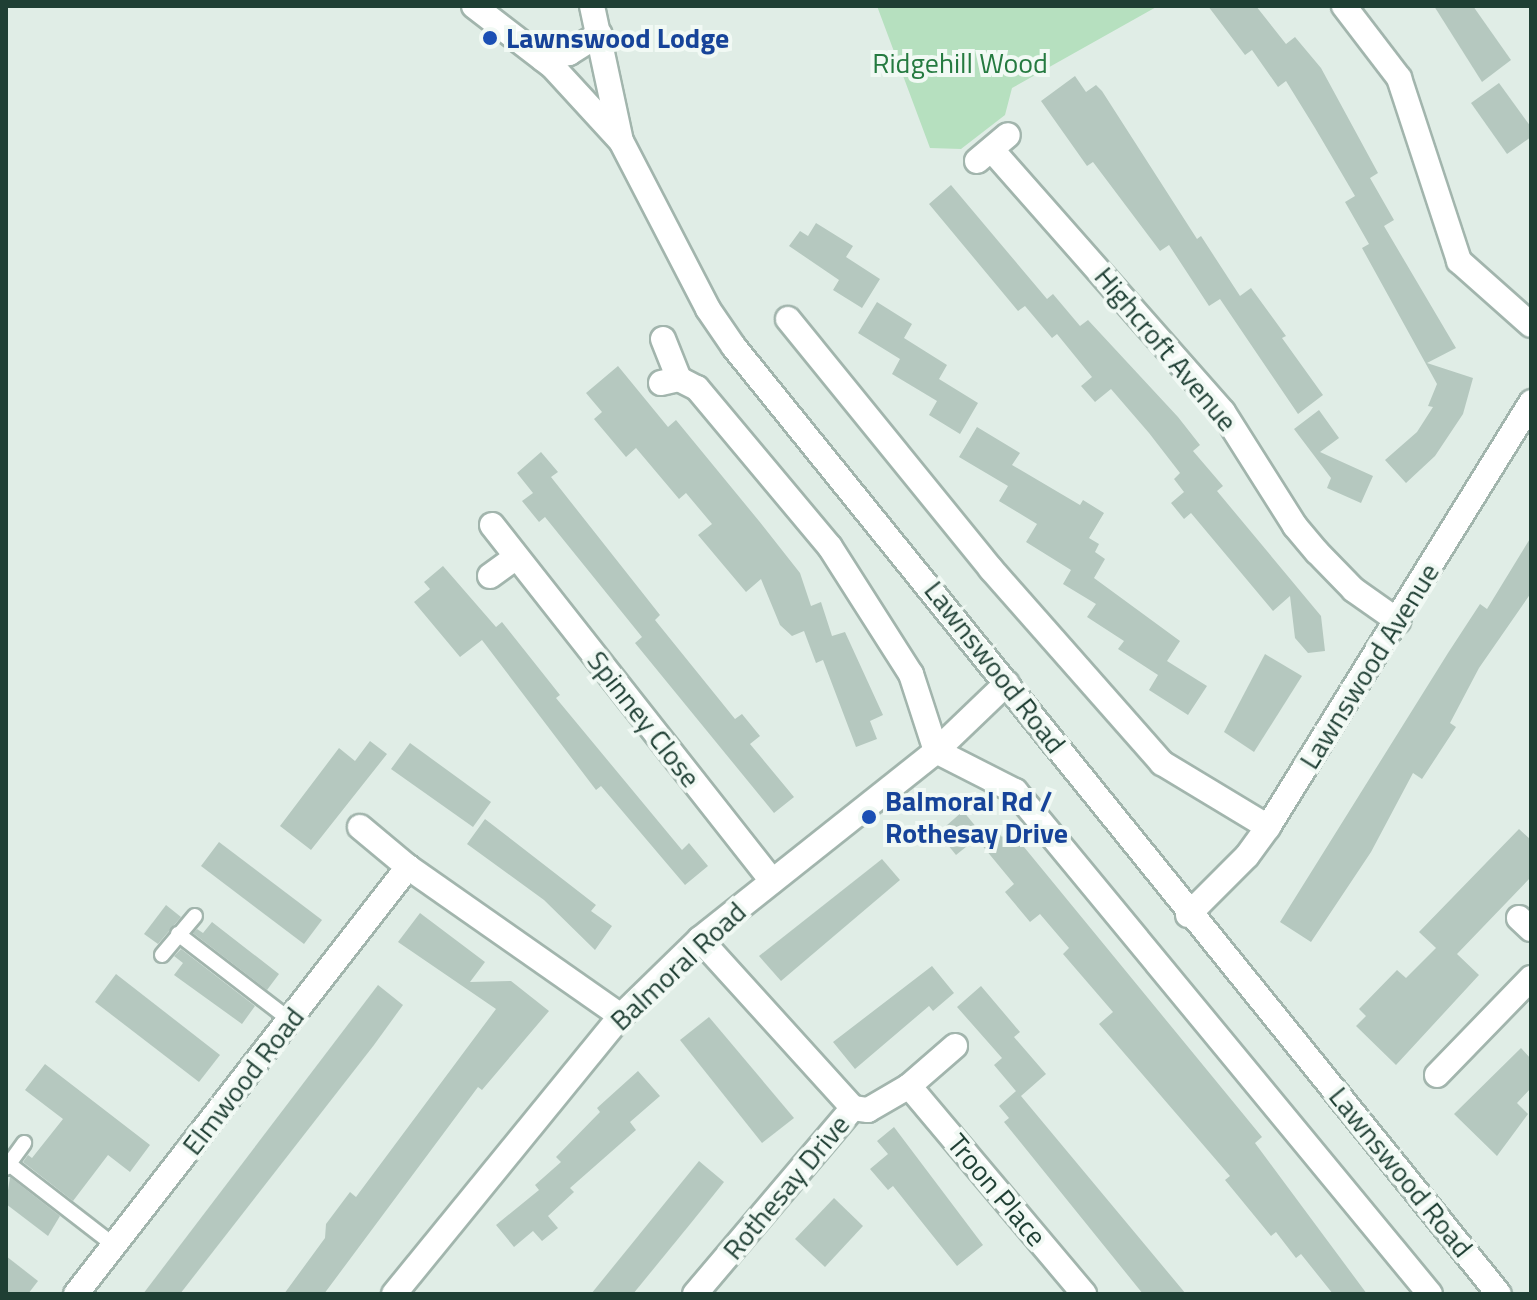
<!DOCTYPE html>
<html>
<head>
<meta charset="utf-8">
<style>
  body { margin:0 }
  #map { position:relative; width:1537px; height:1300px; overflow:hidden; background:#e0ede6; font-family:"Titillium Web",sans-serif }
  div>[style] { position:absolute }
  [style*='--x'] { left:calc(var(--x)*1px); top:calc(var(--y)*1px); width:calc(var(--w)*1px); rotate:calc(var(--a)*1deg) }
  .green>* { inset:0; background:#b6e0bf }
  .building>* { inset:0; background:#b5c8bf }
  .roads { filter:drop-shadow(2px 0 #a2b5ad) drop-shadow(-2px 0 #a2b5ad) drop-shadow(0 2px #a2b5ad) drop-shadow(0 -2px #a2b5ad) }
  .service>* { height:14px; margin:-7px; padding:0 7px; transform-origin:7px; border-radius:7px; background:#fff }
  .minor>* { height:24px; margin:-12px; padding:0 12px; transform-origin:12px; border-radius:12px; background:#fff }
  .tertiary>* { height:24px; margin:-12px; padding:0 12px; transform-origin:12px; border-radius:12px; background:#fff }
  .dots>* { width:22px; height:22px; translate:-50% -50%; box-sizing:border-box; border:4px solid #f1f9f4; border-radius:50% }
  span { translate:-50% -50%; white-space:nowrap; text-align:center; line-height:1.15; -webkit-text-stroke:8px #f1f9f4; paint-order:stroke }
  .transit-label { font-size:28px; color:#164399; font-weight:700 }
  .left { translate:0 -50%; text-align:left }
  .park-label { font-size:28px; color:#257a40 }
  .street-label { font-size:28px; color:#1f3f34 }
  .frame { position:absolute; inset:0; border:8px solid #1f3f34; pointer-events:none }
</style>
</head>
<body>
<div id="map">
  <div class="green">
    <div style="clip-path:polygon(877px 6px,1158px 6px,1012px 88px,1005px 115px,961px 149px,930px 148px)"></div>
  </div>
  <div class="building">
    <div style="clip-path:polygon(1208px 6px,1256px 6px,1286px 44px,1295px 37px,1321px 68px,1378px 173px,1370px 178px,1394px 220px,1384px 226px,1456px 348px,1427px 363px,1473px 378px,1463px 414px,1435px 456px,1406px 483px,1385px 460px,1417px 432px,1433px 407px,1428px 406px,1437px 384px,1362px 248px,1369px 244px,1345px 202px,1355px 196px,1315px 128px,1286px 81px,1278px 87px,1252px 50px,1245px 55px)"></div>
    <div style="clip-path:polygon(1434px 6px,1473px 6px,1511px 60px,1482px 82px)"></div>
    <div style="clip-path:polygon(1075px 76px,1086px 92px,1096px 85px,1102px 91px,1197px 239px,1201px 236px,1240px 296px,1251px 288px,1286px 336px,1282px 338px,1323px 395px,1298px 414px,1220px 299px,1209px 306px,1169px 245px,1160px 251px,1093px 162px,1087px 166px,1041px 101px)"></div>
    <div style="clip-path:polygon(1499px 83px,1531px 127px,1531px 137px,1507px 154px,1471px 103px)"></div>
    <div style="clip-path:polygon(951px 185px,1047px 299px,1053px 294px,1080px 326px,1088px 320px,1178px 417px,1200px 445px,1193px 451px,1223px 486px,1217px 491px,1321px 616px,1325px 651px,1308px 653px,1295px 638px,1290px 596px,1273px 611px,1191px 513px,1184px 519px,1171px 503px,1184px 492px,1174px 479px,1180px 473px,1149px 433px,1111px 389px,1095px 402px,1081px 386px,1092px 377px,1057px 334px,1052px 338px,1025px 306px,1018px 311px,929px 204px)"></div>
    <div style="clip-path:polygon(816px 223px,853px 246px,846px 257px,880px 279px,862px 308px,833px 290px,839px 280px,789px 246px,800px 231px,808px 236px)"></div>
    <div style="clip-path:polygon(877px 302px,912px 324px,904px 338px,947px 365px,939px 379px,978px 403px,960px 434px,929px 415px,937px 401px,892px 374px,900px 359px,858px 333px)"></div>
    <div style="clip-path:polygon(618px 366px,668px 427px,676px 420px,759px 521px,800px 573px,811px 606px,821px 602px,832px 636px,845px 632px,883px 715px,870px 721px,877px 739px,856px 747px,823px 660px,816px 663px,804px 631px,792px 636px,780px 625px,761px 579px,746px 592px,698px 535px,712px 524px,686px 493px,679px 499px,636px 448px,626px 457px,594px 419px,602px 412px,586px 393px)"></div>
    <div style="clip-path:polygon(1319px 410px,1339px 438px,1320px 452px,1373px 476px,1361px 503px,1327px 488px,1331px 478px,1294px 429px)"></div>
    <div style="clip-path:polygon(977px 427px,1020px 453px,1012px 465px,1080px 505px,1083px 500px,1104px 513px,1089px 538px,1099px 544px,1095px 552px,1105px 559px,1094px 578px,1180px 641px,1167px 661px,1207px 686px,1188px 715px,1149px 690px,1158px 675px,1118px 649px,1124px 641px,1087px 617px,1096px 604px,1063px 584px,1071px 570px,1026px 542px,1037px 524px,999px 501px,1008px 486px,959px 457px)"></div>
    <div style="clip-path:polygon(541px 452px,558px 472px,551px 477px,660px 615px,655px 620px,735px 719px,742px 714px,760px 736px,750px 744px,794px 797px,774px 813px,635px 643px,642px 637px,545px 517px,539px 522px,522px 501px,533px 493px,517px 473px)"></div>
    <div style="clip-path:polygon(1531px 537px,1531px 593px,1479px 668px,1450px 723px,1456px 727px,1422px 779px,1413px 773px,1371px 852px,1311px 942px,1280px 922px,1448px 653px,1480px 604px,1487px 609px)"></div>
    <div style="clip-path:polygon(443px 566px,496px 627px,502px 622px,560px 695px,556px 698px,682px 850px,689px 843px,708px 866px,685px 885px,601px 786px,596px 790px,482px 640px,460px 657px,414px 602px,430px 589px,424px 582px)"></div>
    <div style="clip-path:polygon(1265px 654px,1302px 676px,1254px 752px,1224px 732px)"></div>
    <div style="clip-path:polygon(370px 741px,387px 754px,311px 850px,280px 826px,339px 748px,355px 761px)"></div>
    <div style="clip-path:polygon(410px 743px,491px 802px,473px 827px,391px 769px)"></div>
    <div style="clip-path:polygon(963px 811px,982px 834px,956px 855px,938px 833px)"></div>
    <div style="clip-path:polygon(485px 819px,596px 905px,591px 911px,612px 926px,595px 950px,544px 900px,467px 844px)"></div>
    <div style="clip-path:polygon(1519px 829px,1531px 840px,1531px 877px,1457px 954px,1479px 975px,1396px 1065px,1356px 1026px,1366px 1016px,1359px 1009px,1397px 970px,1406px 978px,1436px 948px,1419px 932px)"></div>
    <div style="clip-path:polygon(997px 830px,1002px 837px,1010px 830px,1262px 1137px,1255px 1143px,1367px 1294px,1333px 1294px,1301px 1254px,1296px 1258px,1276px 1232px,1271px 1236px,1225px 1180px,1230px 1176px,1099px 1024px,1113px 1012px,1063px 954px,1069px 948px,1040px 914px,1030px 922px,1005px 892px,1014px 884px,981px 844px)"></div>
    <div style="clip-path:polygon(219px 842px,322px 920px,304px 944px,201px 866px)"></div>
    <div style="clip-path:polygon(882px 859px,900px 880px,781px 981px,759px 956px)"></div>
    <div style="clip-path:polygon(166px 905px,181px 917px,158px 944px,144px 934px)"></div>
    <div style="clip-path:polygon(420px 913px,485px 962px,470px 982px,511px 981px,549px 1011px,482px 1090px,478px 1087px,324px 1294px,284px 1294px,325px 1238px,326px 1224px,350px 1192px,356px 1197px,496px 1009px,398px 942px)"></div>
    <div style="clip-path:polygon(212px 922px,279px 974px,267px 990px,193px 933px,197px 929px,203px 933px)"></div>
    <div style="clip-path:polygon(181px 949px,255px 1006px,242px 1024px,174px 975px,183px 963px,174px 956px)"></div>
    <div style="clip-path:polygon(932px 966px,954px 993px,933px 1011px,929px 1006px,855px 1069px,833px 1042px)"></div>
    <div style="clip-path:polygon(116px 974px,220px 1055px,199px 1082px,95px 1002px)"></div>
    <div style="clip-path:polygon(378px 985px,403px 1005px,374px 1045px,180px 1294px,143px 1294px)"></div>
    <div style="clip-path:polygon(981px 986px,1020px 1032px,1014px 1037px,1046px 1074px,1021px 1096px,1186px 1294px,1143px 1294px,1004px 1122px,1009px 1118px,999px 1106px,1016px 1091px,1020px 1096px,994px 1065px,1002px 1058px,957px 1007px)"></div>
    <div style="clip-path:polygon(709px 1017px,794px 1118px,762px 1143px,680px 1040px)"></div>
    <div style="clip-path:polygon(1521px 1048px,1531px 1059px,1531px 1088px,1517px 1103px,1528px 1114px,1497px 1156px,1454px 1114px)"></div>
    <div style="clip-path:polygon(45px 1064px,150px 1145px,130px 1172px,108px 1155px,73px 1201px,23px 1162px,28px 1155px,32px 1158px,63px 1119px,25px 1090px)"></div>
    <div style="clip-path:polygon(638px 1071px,660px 1096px,630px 1122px,636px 1130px,570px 1188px,574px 1192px,548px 1216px,558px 1228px,542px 1241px,533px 1231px,514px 1247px,496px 1225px,539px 1190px,535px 1185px,561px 1162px,556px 1157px,600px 1112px,597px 1108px)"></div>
    <div style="clip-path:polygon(894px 1127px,983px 1245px,957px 1266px,893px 1186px,888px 1190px,870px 1169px,888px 1154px,877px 1141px)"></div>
    <div style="clip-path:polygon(699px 1161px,724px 1182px,691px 1223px,633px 1294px,591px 1294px)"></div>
    <div style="clip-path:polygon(10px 1177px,60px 1216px,48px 1236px,6px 1204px)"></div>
    <div style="clip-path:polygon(834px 1198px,863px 1226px,825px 1267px,795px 1239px)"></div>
    <div style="clip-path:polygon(6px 1256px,38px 1281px,28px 1294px,6px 1294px)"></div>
  </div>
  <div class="roads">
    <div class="service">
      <div style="--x:178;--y:934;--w:141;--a:37.5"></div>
      <div style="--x:162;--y:955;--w:51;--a:-49.8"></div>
      <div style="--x:9;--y:1164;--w:134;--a:37.7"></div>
      <div style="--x:6;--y:1168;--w:31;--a:-54"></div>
    </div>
    <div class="minor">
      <div style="--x:1344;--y:6;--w:91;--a:52.6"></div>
      <div style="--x:1399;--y:78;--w:193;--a:71.8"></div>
      <div style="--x:1459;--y:261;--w:96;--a:41.6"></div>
      <div style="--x:992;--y:150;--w:349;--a:48.6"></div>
      <div style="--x:1223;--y:412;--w:135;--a:57.7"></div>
      <div style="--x:1295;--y:526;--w:34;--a:50"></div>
      <div style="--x:1317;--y:552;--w:53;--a:45.8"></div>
      <div style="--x:1354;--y:590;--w:54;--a:35.2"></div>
      <div style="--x:977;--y:161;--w:40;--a:-40"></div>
      <div style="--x:788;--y:319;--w:322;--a:50.9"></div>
      <div style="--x:991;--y:569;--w:259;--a:48.6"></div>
      <div style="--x:1162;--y:763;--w:124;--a:31.1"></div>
      <div style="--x:679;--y:379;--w:20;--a:27"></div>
      <div style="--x:697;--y:388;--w:207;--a:50.1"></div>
      <div style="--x:830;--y:547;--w:151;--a:57.5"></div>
      <div style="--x:911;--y:674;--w:81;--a:72"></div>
      <div style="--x:936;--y:751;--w:89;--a:26.9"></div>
      <div style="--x:1015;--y:791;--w:652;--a:50.48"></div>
      <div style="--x:661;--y:383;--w:18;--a:-13"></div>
      <div style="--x:679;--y:379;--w:43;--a:-111.8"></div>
      <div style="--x:492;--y:525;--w:453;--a:51.8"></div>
      <div style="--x:490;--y:576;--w:32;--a:-36"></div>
      <div style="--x:360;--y:827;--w:62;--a:39.8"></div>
      <div style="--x:408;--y:867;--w:260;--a:35"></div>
      <div style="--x:1188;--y:915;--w:83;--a:-45"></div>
      <div style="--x:1247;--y:856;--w:36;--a:-54"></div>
      <div style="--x:1268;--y:827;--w:500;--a:-58.2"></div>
      <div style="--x:1519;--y:918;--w:16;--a:43"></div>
      <div style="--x:1437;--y:1075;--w:135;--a:-45.9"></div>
      <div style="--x:909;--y:1086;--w:272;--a:49.9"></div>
      <div style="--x:853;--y:1108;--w:15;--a:8"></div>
      <div style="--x:868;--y:1110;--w:48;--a:-30.3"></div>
      <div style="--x:909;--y:1086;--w:61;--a:-41"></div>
      <div style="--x:76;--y:1294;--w:541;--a:-52.13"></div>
      <div style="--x:695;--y:1294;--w:244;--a:-49.7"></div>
      <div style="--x:853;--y:1108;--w:228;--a:-132.2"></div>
    </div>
    <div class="tertiary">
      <div style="--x:474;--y:6;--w:98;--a:37.6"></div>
      <div style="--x:552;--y:66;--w:102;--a:47.4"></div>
      <div style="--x:621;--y:141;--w:189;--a:62.6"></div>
      <div style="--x:708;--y:309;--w:46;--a:55.6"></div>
      <div style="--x:734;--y:347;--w:1217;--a:51.07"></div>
      <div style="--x:592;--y:6;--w:134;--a:77.9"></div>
      <div style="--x:543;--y:59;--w:27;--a:-13"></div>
      <div style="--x:569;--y:53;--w:36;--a:-32"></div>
      <div style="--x:394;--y:1294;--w:359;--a:-50.8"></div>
      <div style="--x:621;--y:1016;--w:110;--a:-44.3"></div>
      <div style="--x:700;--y:939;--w:302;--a:-38.5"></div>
      <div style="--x:936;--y:751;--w:98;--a:-43.8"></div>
    </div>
  </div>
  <div class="dots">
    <div style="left:490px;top:38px;background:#1a4fb4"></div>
    <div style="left:869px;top:817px;background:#1a4fb4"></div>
  </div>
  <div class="transit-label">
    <span class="left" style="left:506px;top:38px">Lawnswood Lodge</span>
    <span class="left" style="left:885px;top:817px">Balmoral Rd /<br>Rothesay Drive</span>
  </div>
  <div class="park-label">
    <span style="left:960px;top:63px">Ridgehill Wood</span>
  </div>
  <div class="street-label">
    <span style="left:1166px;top:349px;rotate:50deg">Highcroft Avenue</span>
    <span style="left:1369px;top:666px;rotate:-58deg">Lawnswood Avenue</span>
    <span style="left:995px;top:667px;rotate:52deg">Lawnswood Road</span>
    <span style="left:644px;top:719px;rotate:52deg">Spinney Close</span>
    <span style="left:678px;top:966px;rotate:-43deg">Balmoral Road</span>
    <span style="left:243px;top:1081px;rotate:-52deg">Elmwood Road</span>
    <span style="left:1401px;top:1172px;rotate:51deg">Lawnswood Road</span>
    <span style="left:786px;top:1187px;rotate:-50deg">Rothesay Drive</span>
    <span style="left:997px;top:1190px;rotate:50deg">Troon Place</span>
  </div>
  <div class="frame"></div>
</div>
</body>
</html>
